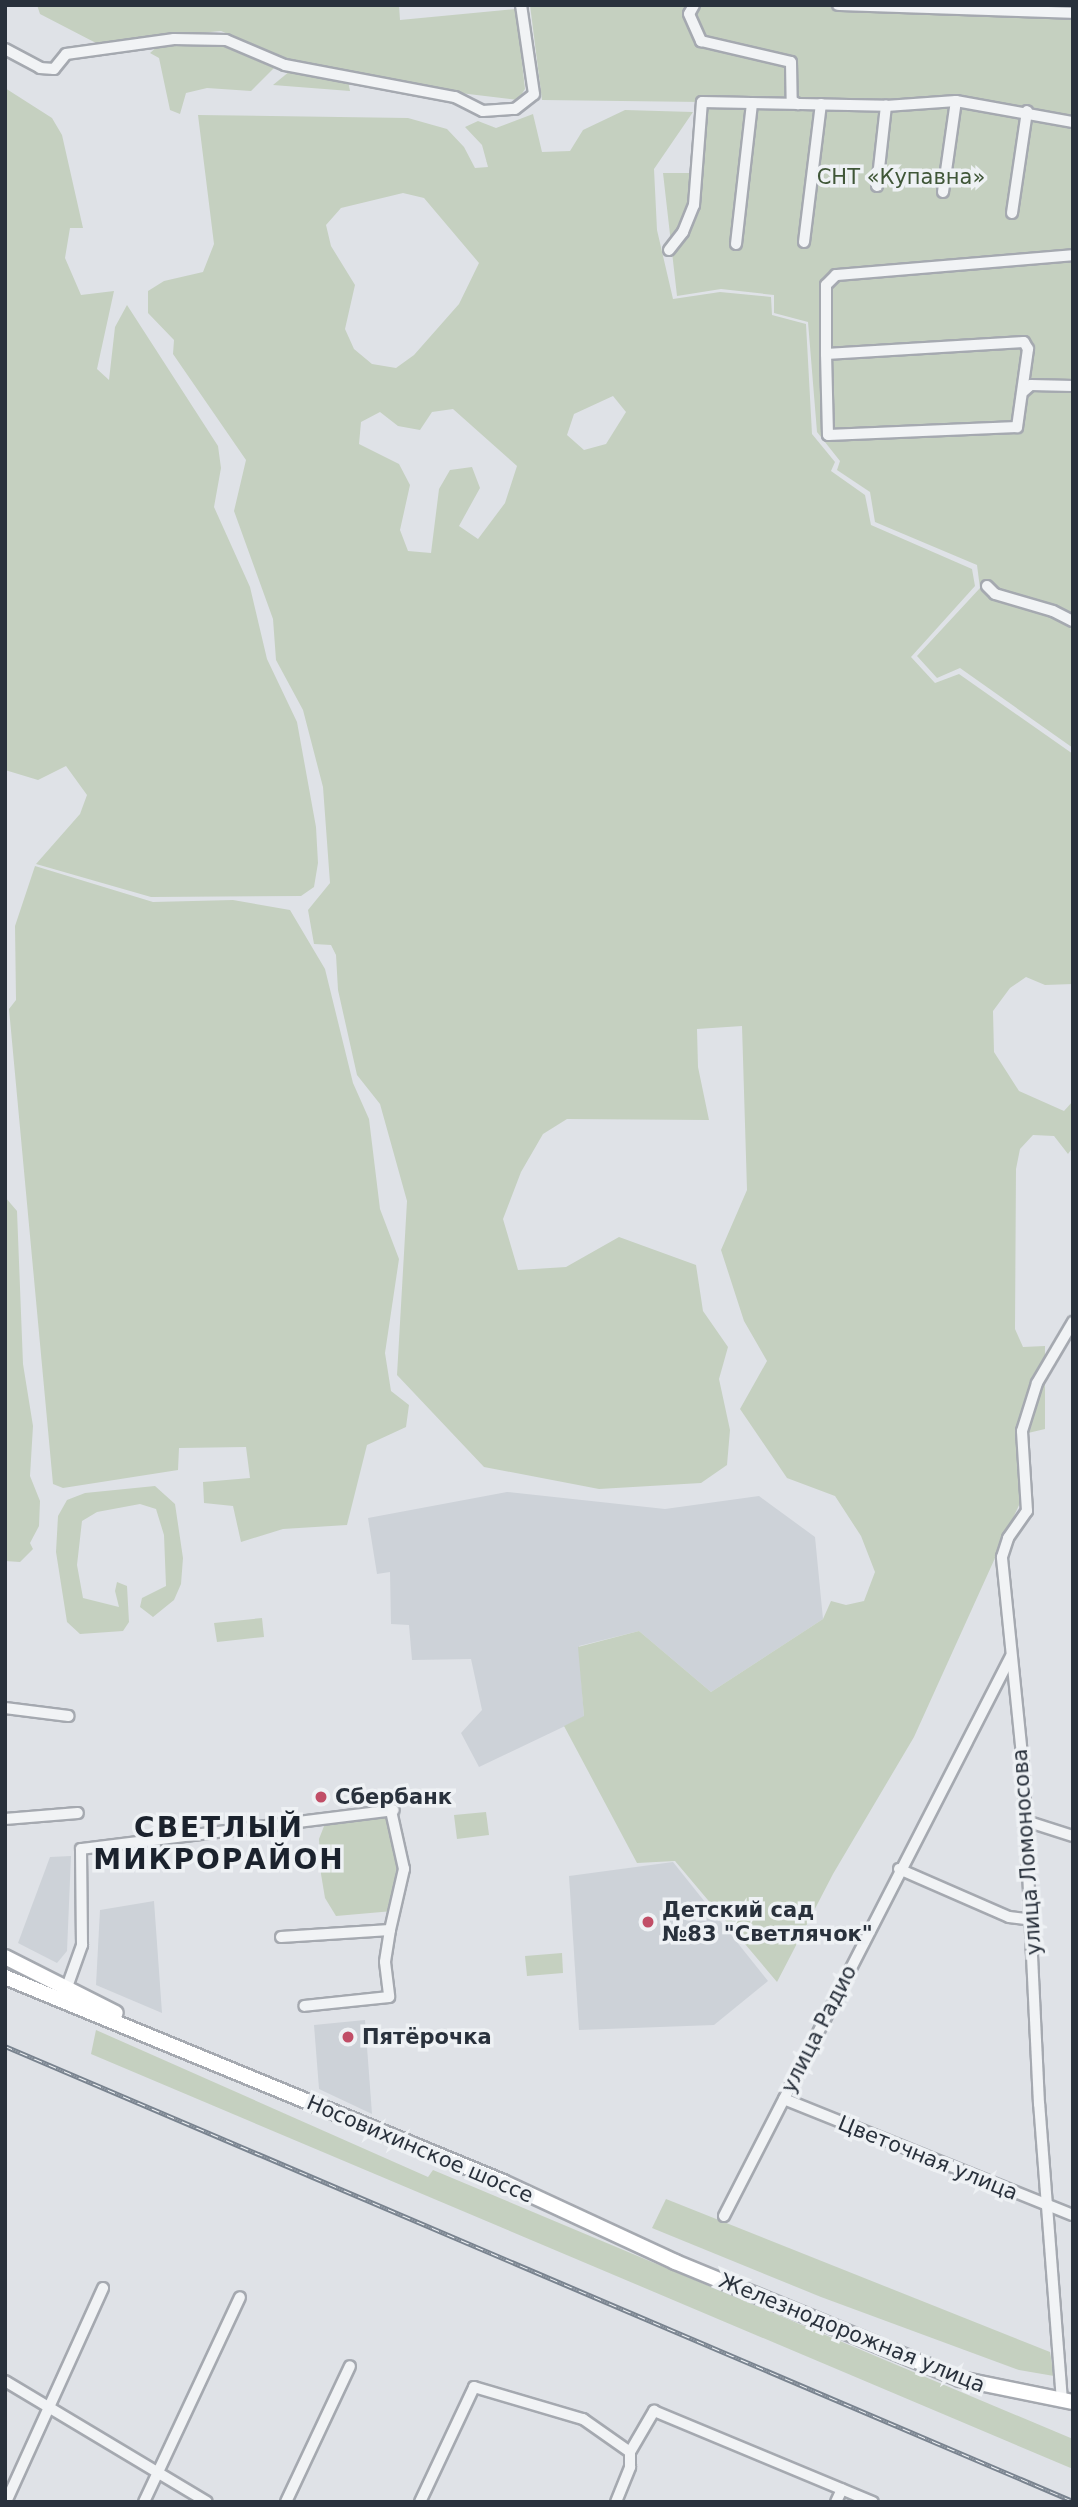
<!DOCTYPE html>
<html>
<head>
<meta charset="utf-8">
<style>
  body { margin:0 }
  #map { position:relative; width:1078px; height:2507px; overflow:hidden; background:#dfe2e7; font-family:"DejaVu Sans",sans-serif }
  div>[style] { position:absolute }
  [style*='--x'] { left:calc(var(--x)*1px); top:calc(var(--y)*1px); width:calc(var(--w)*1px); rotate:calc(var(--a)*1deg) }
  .built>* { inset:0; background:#cdd2d8 }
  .green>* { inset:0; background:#c5d0c0 }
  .roads { filter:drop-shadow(2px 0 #a5a9b0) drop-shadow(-2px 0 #a5a9b0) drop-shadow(0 2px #a5a9b0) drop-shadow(0 -2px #a5a9b0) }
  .minor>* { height:10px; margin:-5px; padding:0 5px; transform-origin:5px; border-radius:5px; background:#f1f3f5 }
  .secondary>* { height:14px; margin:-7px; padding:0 7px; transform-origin:7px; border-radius:7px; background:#fff }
  .rail>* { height:5px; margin-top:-2.5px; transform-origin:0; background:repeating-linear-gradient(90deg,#eef1f4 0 8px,#79838f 0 16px); box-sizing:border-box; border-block:2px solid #79838f }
  .dots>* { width:19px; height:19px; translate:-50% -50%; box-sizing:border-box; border:4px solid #eef1f4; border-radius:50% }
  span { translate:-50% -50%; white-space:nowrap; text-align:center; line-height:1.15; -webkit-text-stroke:7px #eef1f4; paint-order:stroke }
  .park-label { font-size:21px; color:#405738 }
  .poi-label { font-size:21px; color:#29313c; font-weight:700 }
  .left { translate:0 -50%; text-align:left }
  .street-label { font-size:21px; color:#29313c }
  .district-label { font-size:28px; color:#1b222d; font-weight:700; letter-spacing:2px }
  .frame { position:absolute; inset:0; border:7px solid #29313c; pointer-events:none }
</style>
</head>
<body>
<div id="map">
  <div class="built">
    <div style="clip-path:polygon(507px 1492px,665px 1509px,759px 1496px,815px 1537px,823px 1619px,711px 1692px,639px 1631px,579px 1646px,584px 1717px,479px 1767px,461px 1733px,482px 1710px,471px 1659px,412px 1660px,409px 1625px,391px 1624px,390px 1572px,377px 1574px,368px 1518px)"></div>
    <div style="clip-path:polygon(71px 1856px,67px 1951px,57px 1963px,18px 1943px,50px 1857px)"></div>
    <div style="clip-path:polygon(673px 1862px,768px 1981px,714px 2025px,579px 2030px,569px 1876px)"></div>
    <div style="clip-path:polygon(154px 1901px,162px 2013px,96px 1985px,100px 1910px)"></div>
    <div style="clip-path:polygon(365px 2020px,372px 2114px,319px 2089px,314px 2025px)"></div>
  </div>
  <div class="green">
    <div style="clip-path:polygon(37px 5px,399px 5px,400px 20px,516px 9px,525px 89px,518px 100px,410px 87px,278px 56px,221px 31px,96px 43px,40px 14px)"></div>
    <div style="clip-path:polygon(530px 5px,1073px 5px,1073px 748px,960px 668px,937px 678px,917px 656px,980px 588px,977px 565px,875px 522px,870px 492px,837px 470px,840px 461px,817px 432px,808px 322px,774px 313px,774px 295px,721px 289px,677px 296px,663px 173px,704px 173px,702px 102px,542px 100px)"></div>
    <div style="clip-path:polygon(215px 43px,274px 68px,251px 91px,207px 88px,186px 93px,180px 114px,170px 110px,159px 58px,150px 53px,158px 46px)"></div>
    <div style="clip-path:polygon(290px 71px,348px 81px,350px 91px,273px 85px)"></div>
    <div style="clip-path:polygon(5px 88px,52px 118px,62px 135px,83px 228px,70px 228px,65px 258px,81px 295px,114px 291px,97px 369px,109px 380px,115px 327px,127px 305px,218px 446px,221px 468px,214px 507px,250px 587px,267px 659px,297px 722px,316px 827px,318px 863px,314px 887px,301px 896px,151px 897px,36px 864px,80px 814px,87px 795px,66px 766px,38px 780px,5px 770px)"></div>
    <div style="clip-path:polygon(evenodd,625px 110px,693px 112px,654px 169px,657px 230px,673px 299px,720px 292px,771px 297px,772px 315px,806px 324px,812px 434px,835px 462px,831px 471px,865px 495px,871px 525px,972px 569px,975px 586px,911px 657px,935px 683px,959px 674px,1073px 754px,1073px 984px,1045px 985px,1026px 977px,1010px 988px,993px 1011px,994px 1052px,1019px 1091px,1064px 1111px,1073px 1101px,1073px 1147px,1068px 1154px,1054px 1136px,1033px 1135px,1020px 1149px,1016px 1169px,1015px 1329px,1023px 1347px,1045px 1346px,1045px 1429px,1028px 1433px,1029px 1483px,914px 1737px,833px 1874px,777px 1982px,675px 1861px,637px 1863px,564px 1726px,584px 1716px,578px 1647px,639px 1631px,711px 1692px,823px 1619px,831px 1601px,846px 1605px,864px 1601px,875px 1572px,861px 1536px,835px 1496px,787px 1478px,740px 1409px,767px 1361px,744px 1321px,721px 1250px,747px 1190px,742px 1026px,697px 1029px,698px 1067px,709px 1120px,567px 1119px,543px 1134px,521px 1172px,503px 1219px,518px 1270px,566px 1267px,619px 1237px,696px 1265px,703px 1311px,728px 1347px,719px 1379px,730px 1430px,727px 1465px,701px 1483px,599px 1489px,484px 1467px,397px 1375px,407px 1201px,380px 1104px,357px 1075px,338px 990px,336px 955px,331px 945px,314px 944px,308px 910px,330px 883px,323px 787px,303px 710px,276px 660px,273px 619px,234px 511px,246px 460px,173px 354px,174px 340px,148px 313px,148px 291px,164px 281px,203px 272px,214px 244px,198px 115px,408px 118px,447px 129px,464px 147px,475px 168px,488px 167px,482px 145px,465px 127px,478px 121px,496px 128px,533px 114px,542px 152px,570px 151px,583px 130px,625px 110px,403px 193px,424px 198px,479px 263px,459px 304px,414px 355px,396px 368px,372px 364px,354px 349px,345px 329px,355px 285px,331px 246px,326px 225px,341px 208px,403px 193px,625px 110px,613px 396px,626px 412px,606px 444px,584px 450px,567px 435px,574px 414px,613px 396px,625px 110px,453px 409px,517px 466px,505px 503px,478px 539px,459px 526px,480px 488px,472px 467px,450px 470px,439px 489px,431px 553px,408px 551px,400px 530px,410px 485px,399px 464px,359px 444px,361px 422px,380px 412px,398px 426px,420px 430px,432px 412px,453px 409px)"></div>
    <div style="clip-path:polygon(35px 866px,153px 902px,233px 900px,290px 910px,325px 969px,353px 1083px,369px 1119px,380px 1209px,399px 1259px,385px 1353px,391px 1391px,409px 1405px,406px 1427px,367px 1445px,347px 1525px,283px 1529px,241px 1542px,233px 1506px,204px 1503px,203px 1482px,250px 1478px,246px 1447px,179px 1448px,178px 1470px,63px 1488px,53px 1484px,9px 1009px,16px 1000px,15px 926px)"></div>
    <div style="clip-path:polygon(5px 1197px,17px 1211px,23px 1364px,33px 1426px,30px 1476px,40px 1501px,39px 1526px,30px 1543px,33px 1549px,20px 1562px,5px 1561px)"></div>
    <div style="clip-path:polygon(155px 1486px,175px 1504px,183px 1558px,181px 1584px,174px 1600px,153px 1617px,140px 1607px,142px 1598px,166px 1586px,164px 1535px,156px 1509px,140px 1504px,97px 1512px,82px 1521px,77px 1565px,83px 1598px,119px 1607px,115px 1591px,117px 1582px,127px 1586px,129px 1622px,123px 1631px,80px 1634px,67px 1622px,56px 1552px,58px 1516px,67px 1500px,85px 1493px)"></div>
    <div style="clip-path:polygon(262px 1618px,264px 1637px,217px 1642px,214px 1623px)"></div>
    <div style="clip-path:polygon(486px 1812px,489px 1835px,457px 1839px,454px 1815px)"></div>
    <div style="clip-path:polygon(386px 1815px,397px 1855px,393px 1911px,336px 1916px,325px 1898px,321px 1874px,319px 1839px,326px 1821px)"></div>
    <div style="clip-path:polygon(562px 1953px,563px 1973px,527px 1976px,525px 1956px)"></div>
    <div style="clip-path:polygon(96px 2030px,428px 2177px,433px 2170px,445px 2175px,1073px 2439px,1073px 2469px,91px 2054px)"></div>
    <div style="clip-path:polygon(666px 2199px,1050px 2352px,1054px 2376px,1019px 2370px,821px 2297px,652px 2228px)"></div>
  </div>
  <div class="roads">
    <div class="minor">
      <div style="--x:694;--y:5;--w:10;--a:119"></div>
      <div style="--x:689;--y:14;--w:30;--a:66"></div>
      <div style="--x:701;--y:41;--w:92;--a:13.1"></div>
      <div style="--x:791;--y:62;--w:39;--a:89"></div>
      <div style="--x:792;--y:101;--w:7;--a:27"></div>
      <div style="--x:838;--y:5;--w:235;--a:1.9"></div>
      <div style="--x:5;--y:49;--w:40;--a:28"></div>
      <div style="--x:40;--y:68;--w:14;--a:4"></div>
      <div style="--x:54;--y:69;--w:19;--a:-51"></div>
      <div style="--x:66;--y:54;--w:109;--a:-7.9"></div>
      <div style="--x:174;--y:39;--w:52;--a:1.1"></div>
      <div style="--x:226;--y:40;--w:64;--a:23"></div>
      <div style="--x:285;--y:65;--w:173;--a:10.7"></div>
      <div style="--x:455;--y:97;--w:31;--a:27"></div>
      <div style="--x:483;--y:111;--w:32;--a:-4"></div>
      <div style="--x:515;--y:109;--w:24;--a:-38"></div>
      <div style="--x:534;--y:94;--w:90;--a:-98.3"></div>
      <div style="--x:877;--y:186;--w:81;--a:-83.6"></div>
      <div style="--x:943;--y:192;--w:92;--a:-81.9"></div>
      <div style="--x:1012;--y:213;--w:103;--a:-81.6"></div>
      <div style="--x:804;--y:242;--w:139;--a:-83"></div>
      <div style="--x:736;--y:244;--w:142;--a:-83.5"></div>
      <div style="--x:669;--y:250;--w:23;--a:-52"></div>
      <div style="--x:683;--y:232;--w:29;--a:-68"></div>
      <div style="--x:694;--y:205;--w:103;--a:-85.6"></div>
      <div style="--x:702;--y:102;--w:184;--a:1.2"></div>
      <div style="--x:886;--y:106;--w:70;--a:-4.1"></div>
      <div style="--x:956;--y:101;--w:119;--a:10.2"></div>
      <div style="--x:826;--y:354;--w:198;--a:-3.5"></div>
      <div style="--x:1024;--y:342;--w:8;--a:60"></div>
      <div style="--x:1028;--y:349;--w:79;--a:98"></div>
      <div style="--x:1017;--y:427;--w:189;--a:177.6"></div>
      <div style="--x:828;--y:435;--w:81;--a:-91.4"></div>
      <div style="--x:826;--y:354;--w:69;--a:-90"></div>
      <div style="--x:826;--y:285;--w:14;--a:-45"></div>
      <div style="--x:836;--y:275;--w:238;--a:-4.8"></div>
      <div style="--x:1024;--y:391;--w:9;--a:-41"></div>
      <div style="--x:1031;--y:385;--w:42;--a:1.4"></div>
      <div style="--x:987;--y:586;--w:11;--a:45"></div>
      <div style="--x:995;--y:594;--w:60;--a:16.3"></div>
      <div style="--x:1053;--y:611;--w:22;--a:27"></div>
      <div style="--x:5;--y:1708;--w:64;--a:7.2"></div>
      <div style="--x:5;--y:1819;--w:73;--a:-4.7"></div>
      <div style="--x:1026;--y:1821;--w:49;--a:17.7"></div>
      <div style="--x:899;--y:1869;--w:120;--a:23.6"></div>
      <div style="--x:1009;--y:1917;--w:23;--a:7"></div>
      <div style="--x:390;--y:1930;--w:63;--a:-77.1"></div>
      <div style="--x:404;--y:1869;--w:59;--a:-102.6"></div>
      <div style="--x:281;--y:1937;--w:109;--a:-3.7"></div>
      <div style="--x:390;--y:1930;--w:32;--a:99"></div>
      <div style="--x:385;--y:1962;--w:35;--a:83"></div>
      <div style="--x:389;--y:1997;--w:85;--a:174"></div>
      <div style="--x:67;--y:1987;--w:45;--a:-70.3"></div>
      <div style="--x:82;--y:1945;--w:96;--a:-90.6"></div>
      <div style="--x:81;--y:1849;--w:315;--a:-7.1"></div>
      <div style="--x:784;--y:2099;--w:311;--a:21.9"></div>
      <div style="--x:724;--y:2216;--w:629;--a:-62.86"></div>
      <div style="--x:5;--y:2381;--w:235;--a:30.9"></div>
      <div style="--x:1062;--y:2401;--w:298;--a:-94.4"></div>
      <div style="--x:1039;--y:2104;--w:339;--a:-92.7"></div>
      <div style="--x:1023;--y:1765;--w:209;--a:-95.8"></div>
      <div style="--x:1002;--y:1557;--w:20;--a:-72"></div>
      <div style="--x:1008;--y:1538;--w:33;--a:-55"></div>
      <div style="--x:1027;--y:1511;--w:80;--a:-93.6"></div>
      <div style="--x:1022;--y:1431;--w:50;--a:-72.6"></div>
      <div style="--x:1037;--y:1383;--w:71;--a:-59.5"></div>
      <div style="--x:630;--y:2452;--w:48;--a:-59.7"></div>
      <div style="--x:654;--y:2411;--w:237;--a:22.6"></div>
      <div style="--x:6;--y:2502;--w:235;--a:-65.6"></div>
      <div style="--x:144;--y:2502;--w:226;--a:-64.9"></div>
      <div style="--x:286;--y:2502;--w:150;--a:-64.8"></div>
      <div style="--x:420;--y:2502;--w:127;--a:-64.8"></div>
      <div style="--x:474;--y:2387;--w:114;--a:16.4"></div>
      <div style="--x:583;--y:2419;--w:57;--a:35.1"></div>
      <div style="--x:616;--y:2502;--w:38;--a:-68"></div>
      <div style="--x:630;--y:2467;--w:15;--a:-90"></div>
      <div style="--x:836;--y:2502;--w:14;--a:-65"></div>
    </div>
    <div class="secondary">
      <div style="--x:5;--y:1957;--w:124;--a:26.8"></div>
      <div style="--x:5;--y:1977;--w:539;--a:22.37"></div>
      <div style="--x:503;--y:2182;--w:190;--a:24.9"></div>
      <div style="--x:675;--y:2262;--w:308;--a:22.3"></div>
      <div style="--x:960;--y:2379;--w:115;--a:11.5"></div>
    </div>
  </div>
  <div class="rail">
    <div style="--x:5;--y:2046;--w:1161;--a:23.08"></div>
  </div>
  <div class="dots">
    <div style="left:321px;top:1797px;background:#c14e67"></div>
    <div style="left:648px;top:1922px;background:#c14e67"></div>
    <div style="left:348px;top:2037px;background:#c14e67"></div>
  </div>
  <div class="park-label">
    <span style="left:901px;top:177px">СНТ «Купавна»</span>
  </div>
  <div class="poi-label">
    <span class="left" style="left:335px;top:1797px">Сбербанк</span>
    <span class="left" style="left:662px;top:1922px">Детский сад<br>№83 "Светлячок"</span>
    <span class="left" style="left:362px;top:2037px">Пятёрочка</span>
  </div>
  <div class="street-label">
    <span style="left:1027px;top:1852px;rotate:-94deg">улица Ломоносова</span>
    <span style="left:819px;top:2029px;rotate:-63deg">улица Радио</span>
    <span style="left:420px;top:2149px;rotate:23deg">Носовихинское шоссе</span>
    <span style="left:928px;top:2158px;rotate:22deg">Цветочная улица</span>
    <span style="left:852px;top:2333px;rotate:22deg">Железнодорожная улица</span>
  </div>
  <div class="district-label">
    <span style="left:219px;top:1844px">СВЕТЛЫЙ<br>МИКРОРАЙОН</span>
  </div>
  <div class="frame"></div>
</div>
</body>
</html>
